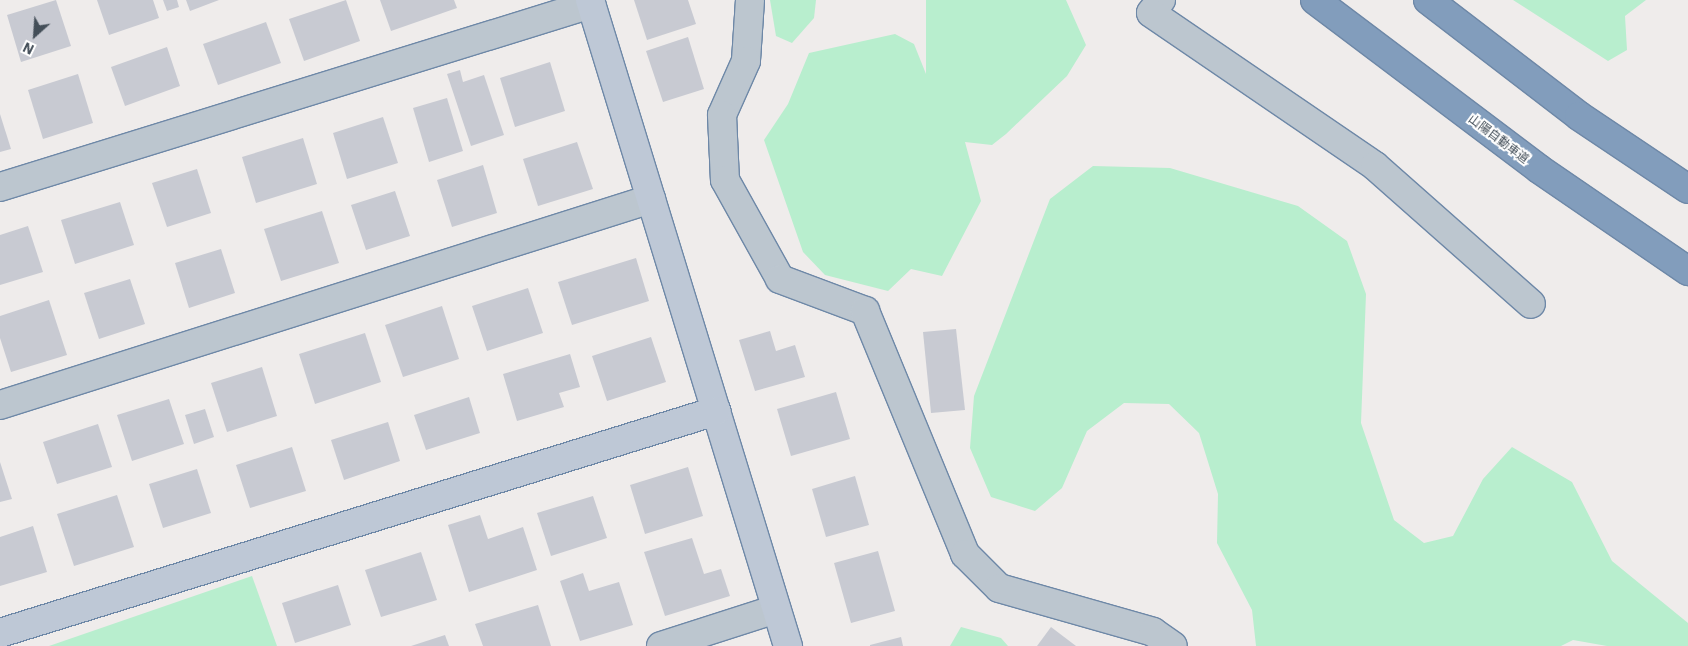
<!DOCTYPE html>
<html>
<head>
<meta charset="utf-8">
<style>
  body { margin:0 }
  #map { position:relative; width:1688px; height:646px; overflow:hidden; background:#efeceb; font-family:"IBM Plex Sans","Noto Sans JP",sans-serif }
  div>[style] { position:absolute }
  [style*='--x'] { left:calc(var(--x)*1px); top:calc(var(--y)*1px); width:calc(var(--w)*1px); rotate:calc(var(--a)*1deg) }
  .green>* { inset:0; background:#b8eece }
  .building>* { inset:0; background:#c8cad2 }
  .roads { filter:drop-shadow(1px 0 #6e88a7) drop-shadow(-1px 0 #6e88a7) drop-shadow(0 1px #6e88a7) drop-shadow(0 -1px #6e88a7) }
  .street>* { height:28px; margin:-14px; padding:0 14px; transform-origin:14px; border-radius:14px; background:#bcc6cf }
  .secondary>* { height:28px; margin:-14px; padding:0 14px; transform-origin:14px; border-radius:14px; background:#bec8d6 }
  .highway>* { height:28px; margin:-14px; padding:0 14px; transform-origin:14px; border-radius:14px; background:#829dbc }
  span { translate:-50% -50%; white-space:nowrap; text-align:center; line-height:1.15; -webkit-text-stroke:4px #fff; paint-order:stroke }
  .street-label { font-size:12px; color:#444f59 }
  .north { position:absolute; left:10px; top:10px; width:50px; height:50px; -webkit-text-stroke:4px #fff; paint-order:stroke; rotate:206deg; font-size:14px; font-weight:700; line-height:20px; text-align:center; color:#444f59 }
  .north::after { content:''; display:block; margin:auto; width:18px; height:22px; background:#444f59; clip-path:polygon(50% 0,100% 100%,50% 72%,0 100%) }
</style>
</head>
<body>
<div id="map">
  <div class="green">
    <div style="clip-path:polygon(770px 0,816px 0,814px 18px,792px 43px,776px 36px)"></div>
    <div style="clip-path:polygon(926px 0,1066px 0,1086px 45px,1067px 76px,1006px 134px,992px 145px,965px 142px,981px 201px,942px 276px,911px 269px,888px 291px,825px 275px,803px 252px,764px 140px,788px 104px,809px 53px,895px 34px,914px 44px,926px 74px)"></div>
    <div style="clip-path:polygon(1513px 0,1646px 0,1625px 16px,1627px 50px,1608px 61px)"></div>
    <div style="clip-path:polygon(1093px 166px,1170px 168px,1298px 206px,1347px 241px,1366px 294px,1361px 423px,1394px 520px,1424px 543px,1453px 536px,1483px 479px,1512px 447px,1572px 482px,1612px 561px,1688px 623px,1688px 646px,1607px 646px,1573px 640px,1561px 646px,1256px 646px,1252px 610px,1217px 543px,1218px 494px,1199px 433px,1169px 404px,1124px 403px,1087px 431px,1062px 488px,1035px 511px,991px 497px,970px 448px,974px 396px,1050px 199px)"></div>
    <div style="clip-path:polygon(252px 576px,277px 646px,49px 646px)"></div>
    <div style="clip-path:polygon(961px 627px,1001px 638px,1008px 646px,950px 646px)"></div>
  </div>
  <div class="building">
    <div style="clip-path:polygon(56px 0,71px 46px,21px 62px,7px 15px)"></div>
    <div style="clip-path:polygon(97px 0,153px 0,159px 18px,109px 35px)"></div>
    <div style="clip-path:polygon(163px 0,177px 0,179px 7px,167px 11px)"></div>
    <div style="clip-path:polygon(186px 0,219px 0,190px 11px)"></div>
    <div style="clip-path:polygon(346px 0,360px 41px,304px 61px,289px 19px)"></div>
    <div style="clip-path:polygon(380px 0,454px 0,457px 8px,391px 31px)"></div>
    <div style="clip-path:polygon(634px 0,688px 0,696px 24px,647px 40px)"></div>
    <div style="clip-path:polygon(266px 22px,281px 63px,218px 85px,203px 44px)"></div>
    <div style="clip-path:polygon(688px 37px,704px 89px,663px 102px,646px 51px)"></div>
    <div style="clip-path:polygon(167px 47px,180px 86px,125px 106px,111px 67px)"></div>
    <div style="clip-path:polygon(550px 62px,565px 111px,515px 127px,500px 78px)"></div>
    <div style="clip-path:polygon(460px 70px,463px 82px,484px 75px,504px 135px,471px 146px,447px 74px)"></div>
    <div style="clip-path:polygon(78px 74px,93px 123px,43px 139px,28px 90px)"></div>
    <div style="clip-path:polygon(447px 98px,463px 151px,429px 162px,413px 108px)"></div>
    <div style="clip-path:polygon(0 114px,11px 149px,0 152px)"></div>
    <div style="clip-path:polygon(383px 117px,398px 163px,347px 179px,333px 133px)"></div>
    <div style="clip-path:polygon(303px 138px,317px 184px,256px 203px,242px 157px)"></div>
    <div style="clip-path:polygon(577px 142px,593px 189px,538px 206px,523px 159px)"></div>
    <div style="clip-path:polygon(483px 165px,497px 213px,452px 227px,437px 180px)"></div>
    <div style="clip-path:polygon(197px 169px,211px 213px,167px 227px,152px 183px)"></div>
    <div style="clip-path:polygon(395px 191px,410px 236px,366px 250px,351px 205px)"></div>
    <div style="clip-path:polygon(120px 202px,134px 245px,75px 264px,61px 220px)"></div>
    <div style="clip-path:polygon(322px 211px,339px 263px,281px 281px,264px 229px)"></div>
    <div style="clip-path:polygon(28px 226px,43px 272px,0 285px,0 235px)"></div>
    <div style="clip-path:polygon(221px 249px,235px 293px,189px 308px,175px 263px)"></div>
    <div style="clip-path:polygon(636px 258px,649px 301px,572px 325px,558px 282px)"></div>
    <div style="clip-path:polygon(130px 279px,145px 324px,99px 339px,84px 293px)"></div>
    <div style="clip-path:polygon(528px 288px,543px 333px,487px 351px,472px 306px)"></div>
    <div style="clip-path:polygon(49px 300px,67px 355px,11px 372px,0 338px,0 316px)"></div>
    <div style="clip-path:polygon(442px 306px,459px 359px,403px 377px,385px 325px)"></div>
    <div style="clip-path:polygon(956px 329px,965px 410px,931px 413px,923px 332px)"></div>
    <div style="clip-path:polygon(770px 331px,776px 351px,795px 345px,805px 377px,755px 391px,739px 340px)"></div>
    <div style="clip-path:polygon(365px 333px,381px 382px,315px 404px,299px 354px)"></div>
    <div style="clip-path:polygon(651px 337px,666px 382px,607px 401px,592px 356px)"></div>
    <div style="clip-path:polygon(570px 354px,580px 387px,559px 393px,564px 407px,517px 421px,503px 374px)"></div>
    <div style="clip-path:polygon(262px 367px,277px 416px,227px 432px,211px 383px)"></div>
    <div style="clip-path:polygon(836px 392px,850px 439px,791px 456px,777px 409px)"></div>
    <div style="clip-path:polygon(469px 397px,480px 433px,426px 450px,414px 415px)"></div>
    <div style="clip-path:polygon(169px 399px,184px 444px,132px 461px,117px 415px)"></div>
    <div style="clip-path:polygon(205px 409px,214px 437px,194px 444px,185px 415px)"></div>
    <div style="clip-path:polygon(388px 422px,400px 461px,344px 480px,331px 440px)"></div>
    <div style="clip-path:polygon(98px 424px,112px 467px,57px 484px,43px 442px)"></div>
    <div style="clip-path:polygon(292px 447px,306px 491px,250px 508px,236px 465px)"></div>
    <div style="clip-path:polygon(0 462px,12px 499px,0 502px)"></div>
    <div style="clip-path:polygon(688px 467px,703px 516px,645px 534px,630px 485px)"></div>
    <div style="clip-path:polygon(197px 469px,211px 513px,163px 528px,149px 484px)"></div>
    <div style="clip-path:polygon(855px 476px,869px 525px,826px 537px,812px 489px)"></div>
    <div style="clip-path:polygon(117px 495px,134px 547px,74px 566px,57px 514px)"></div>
    <div style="clip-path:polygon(593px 496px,607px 538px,551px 556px,537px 513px)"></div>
    <div style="clip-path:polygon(480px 515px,488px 539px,523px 527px,537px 570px,469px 592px,448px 525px)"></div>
    <div style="clip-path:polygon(33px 526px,47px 572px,0 586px,0 537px)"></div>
    <div style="clip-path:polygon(692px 538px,704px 574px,721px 569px,730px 596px,665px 616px,644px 552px)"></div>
    <div style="clip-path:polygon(878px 551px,895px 611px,851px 623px,834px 563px)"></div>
    <div style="clip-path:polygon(421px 552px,437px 600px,381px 617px,365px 570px)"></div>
    <div style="clip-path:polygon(583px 573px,589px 591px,619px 582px,633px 625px,580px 641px,560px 581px)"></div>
    <div style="clip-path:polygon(338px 585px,351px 625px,295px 643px,282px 603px)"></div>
    <div style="clip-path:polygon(538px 605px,551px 646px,483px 646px,475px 624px)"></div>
    <div style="clip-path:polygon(1051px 627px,1076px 646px,1037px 646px)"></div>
    <div style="clip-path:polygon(445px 635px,449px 646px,411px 646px)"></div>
    <div style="clip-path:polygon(901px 637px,903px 646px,870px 646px,870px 645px)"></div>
  </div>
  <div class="roads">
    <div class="street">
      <div style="--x:750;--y:0;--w:61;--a:93.8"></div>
      <div style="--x:746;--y:61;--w:59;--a:114"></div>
      <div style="--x:722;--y:115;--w:65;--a:87.4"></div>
      <div style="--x:725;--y:180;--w:113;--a:60.9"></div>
      <div style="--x:780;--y:279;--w:91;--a:20.6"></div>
      <div style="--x:865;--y:311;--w:263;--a:67.6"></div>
      <div style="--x:965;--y:554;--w:48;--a:45"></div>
      <div style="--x:999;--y:588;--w:160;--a:15.9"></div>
      <div style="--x:1153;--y:632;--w:24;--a:35"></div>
      <div style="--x:1161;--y:0;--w:16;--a:128"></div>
      <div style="--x:1151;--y:13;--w:271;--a:34.3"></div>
      <div style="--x:1375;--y:166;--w:208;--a:41.5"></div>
      <div style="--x:0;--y:187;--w:619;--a:-17.2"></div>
      <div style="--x:0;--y:405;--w:683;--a:-17.56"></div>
      <div style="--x:661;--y:646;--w:121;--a:-17.8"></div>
    </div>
    <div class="secondary">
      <div style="--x:590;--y:0;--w:676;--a:72.96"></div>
      <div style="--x:0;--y:633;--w:750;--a:-17.23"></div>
    </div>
    <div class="highway">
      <div style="--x:1315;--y:0;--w:281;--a:37"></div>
      <div style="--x:1539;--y:169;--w:181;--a:34.4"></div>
      <div style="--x:1428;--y:0;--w:190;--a:37.5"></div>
      <div style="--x:1579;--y:116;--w:131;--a:33.8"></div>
    </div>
  </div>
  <div class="street-label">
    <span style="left:1499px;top:139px;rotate:37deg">山陽自動車道</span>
  </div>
  <div class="north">N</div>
</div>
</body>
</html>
